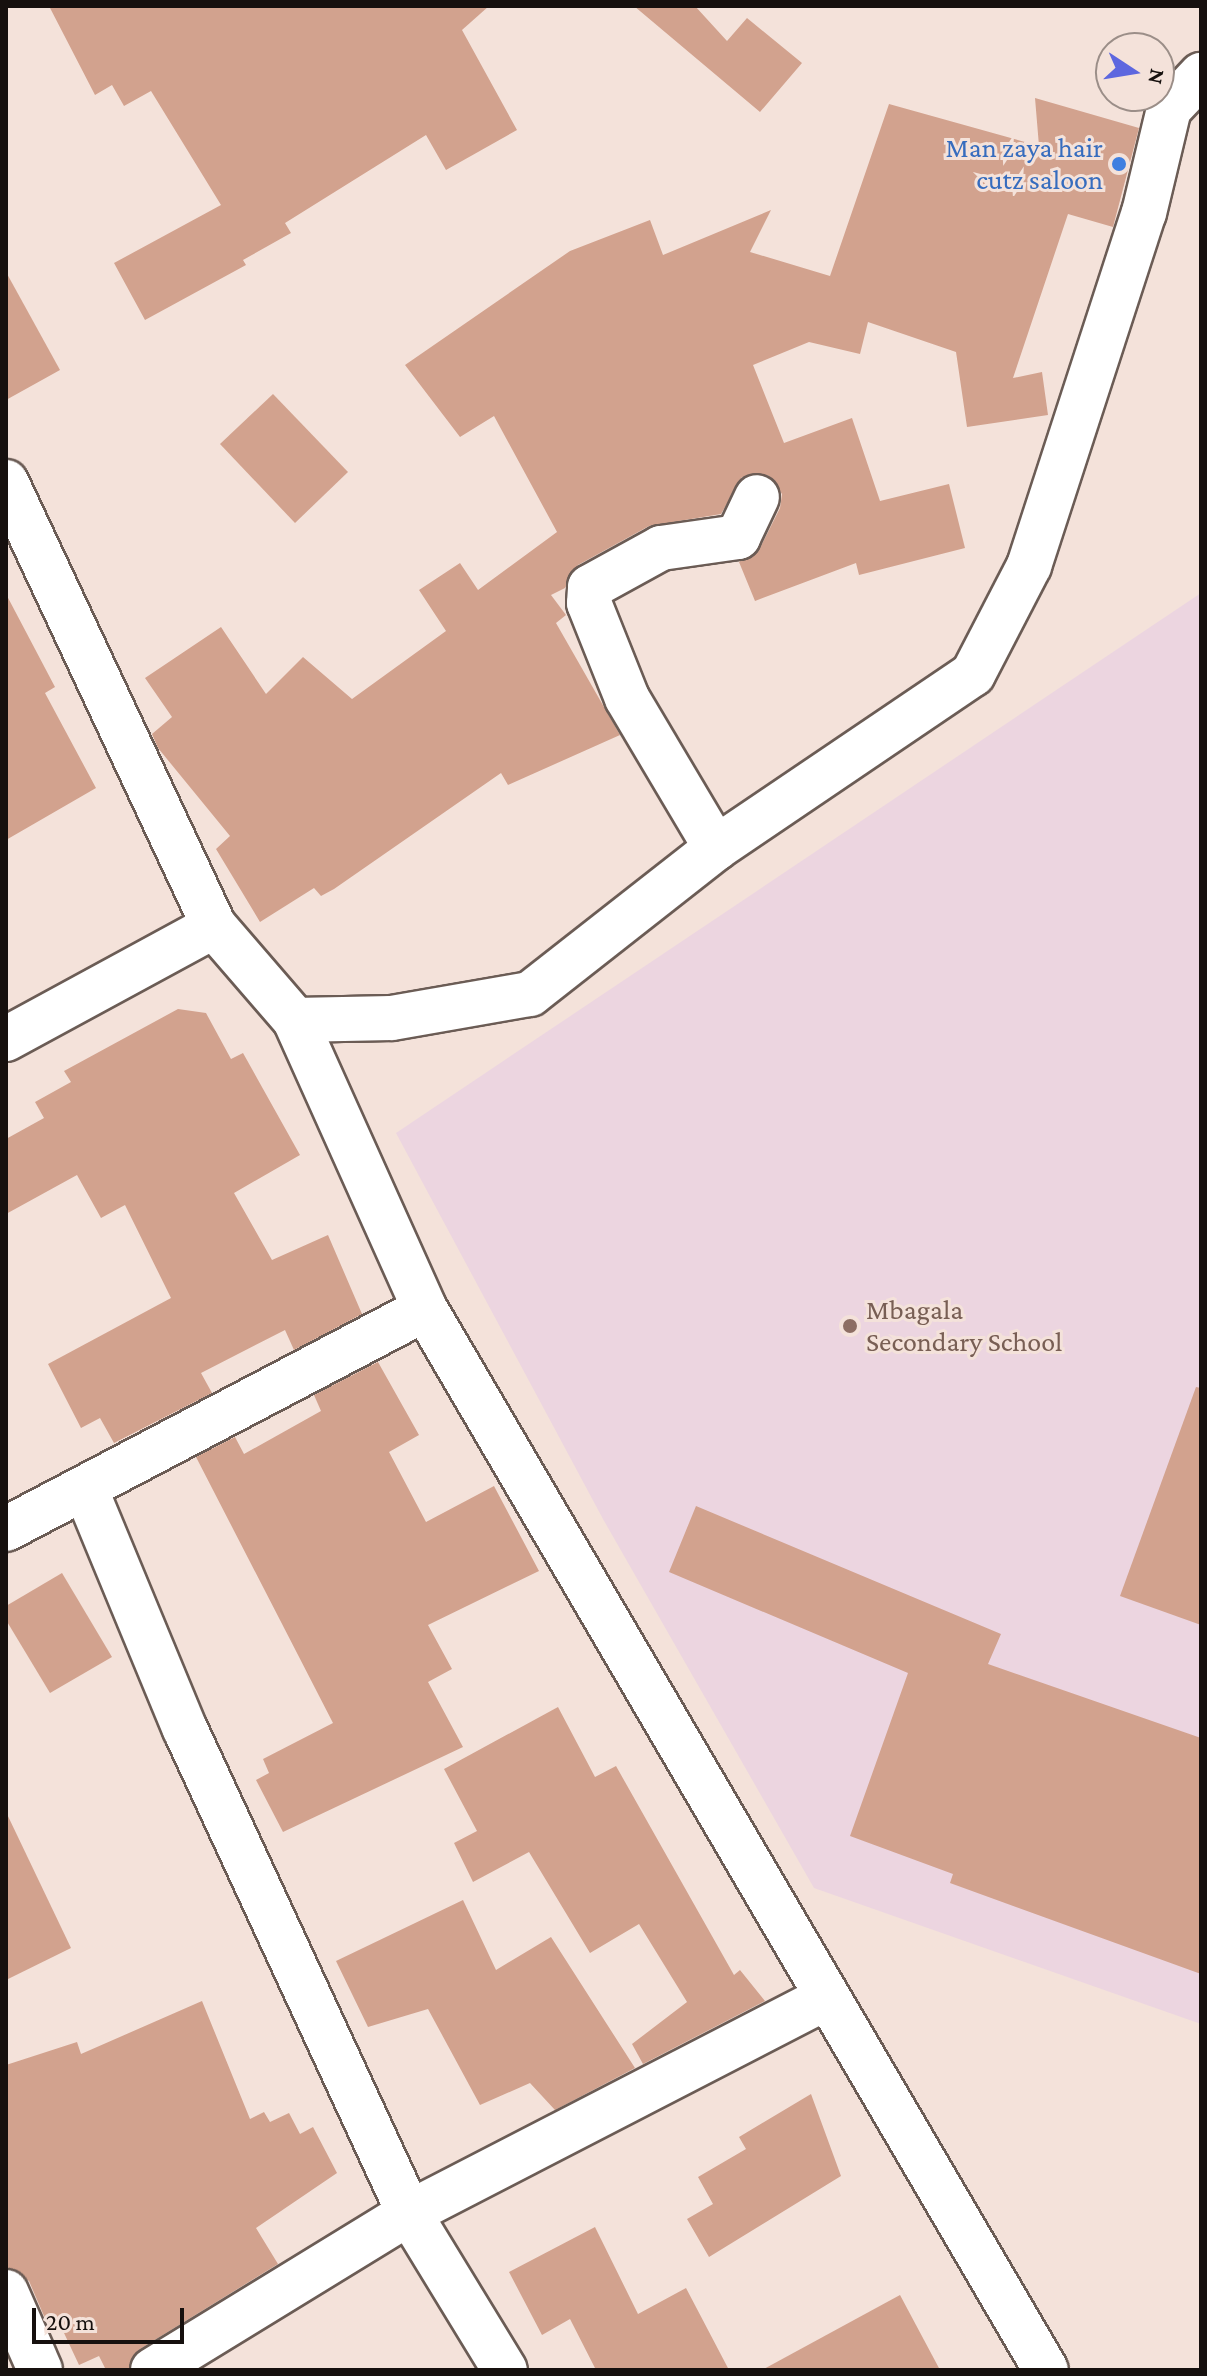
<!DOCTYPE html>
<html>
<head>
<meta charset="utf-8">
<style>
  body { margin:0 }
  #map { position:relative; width:1207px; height:2376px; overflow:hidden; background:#f4e2da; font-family:"Crimson Pro",serif }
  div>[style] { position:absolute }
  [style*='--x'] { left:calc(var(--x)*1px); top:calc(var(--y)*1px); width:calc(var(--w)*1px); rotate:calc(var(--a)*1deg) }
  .education>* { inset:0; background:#ecd5e0 }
  .building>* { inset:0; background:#d2a28e }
  .roads { filter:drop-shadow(2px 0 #6b5c55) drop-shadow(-2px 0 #6b5c55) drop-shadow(0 2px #6b5c55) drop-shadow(0 -2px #6b5c55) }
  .minor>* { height:44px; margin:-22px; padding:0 22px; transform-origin:22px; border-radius:22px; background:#fff }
  .dots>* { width:22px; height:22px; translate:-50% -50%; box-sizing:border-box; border:4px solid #f4e2da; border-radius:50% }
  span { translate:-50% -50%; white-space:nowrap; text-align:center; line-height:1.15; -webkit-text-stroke:6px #f4e2da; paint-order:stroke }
  .shop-label { font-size:28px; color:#366cbe }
  .right { translate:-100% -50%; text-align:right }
  .education-label { font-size:28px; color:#785e54 }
  .left { translate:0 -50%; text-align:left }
  .frame { position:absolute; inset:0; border:8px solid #16100e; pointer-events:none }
  .north { position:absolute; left:1095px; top:32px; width:80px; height:80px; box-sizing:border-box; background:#f4e2da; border:2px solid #9b8e88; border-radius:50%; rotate:102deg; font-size:22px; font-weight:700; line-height:32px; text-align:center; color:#16100e }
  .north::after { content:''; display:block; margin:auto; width:28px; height:36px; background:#5d67df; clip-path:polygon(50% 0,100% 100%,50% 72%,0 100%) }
  .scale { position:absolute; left:32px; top:2308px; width:152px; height:36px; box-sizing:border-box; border:4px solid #16100e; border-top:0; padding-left:10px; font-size:24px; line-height:28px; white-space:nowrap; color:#16100e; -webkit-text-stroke:6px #f4e2da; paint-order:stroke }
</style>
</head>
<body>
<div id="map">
  <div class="education">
    <div style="clip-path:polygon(1201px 593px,1201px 2024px,814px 1888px,603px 1519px,396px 1133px)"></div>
  </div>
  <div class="building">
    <div style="clip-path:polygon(49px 6px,489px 6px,462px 30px,517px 130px,446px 170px,426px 135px,285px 223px,291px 233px,243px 260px,246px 265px,145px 320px,114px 263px,221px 205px,151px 91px,124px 106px,112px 85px,95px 95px)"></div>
    <div style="clip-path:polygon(634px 6px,695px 6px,727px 41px,747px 18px,802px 63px,760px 112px)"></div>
    <div style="clip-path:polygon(1035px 98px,1139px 128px,1113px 227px,1068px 214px,1013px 378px,1042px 372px,1048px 415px,967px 427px,956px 352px,868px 322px,860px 354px,809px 342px,753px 365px,784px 443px,852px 418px,880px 501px,949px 484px,965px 548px,859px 575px,856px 563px,755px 601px,739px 562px,760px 548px,780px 508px,782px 494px,768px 475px,742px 477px,721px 514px,649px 526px,578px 565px,565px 588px,551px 595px,566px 615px,556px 623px,620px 735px,508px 785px,501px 773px,334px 889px,321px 896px,314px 888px,260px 922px,216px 849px,230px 836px,158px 748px,152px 734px,172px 717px,145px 678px,221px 627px,266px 694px,303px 657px,352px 699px,446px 631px,419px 590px,460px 563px,478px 590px,557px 532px,494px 416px,460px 437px,405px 365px,570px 251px,650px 220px,663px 255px,771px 210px,750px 252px,830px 276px,889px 104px,1039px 146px)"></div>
    <div style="clip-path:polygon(6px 272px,60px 370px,6px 400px)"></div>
    <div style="clip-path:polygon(273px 394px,348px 472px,295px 523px,220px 444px)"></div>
    <div style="clip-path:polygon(6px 594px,55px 687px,45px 693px,96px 788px,6px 840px)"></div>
    <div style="clip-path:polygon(178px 1009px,206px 1013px,231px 1059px,243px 1053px,300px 1155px,234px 1193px,272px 1260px,328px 1235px,362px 1314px,294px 1350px,285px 1330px,201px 1373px,212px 1393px,114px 1443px,100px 1418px,81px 1428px,48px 1364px,171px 1298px,125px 1205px,101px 1218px,77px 1175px,6px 1214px,6px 1139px,44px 1118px,35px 1102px,71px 1082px,64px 1071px)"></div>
    <div style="clip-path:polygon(378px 1362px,419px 1435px,389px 1452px,426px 1522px,494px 1486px,539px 1571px,428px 1625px,452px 1669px,428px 1682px,463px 1747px,283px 1832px,256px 1780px,269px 1773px,263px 1759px,333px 1723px,196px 1457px,235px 1437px,244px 1454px,321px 1411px,314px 1395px)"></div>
    <div style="clip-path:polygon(1196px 1387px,1201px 1388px,1201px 1625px,1120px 1596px)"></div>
    <div style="clip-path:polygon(696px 1506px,1001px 1634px,988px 1664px,1201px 1738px,1201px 1974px,950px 1883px,953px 1874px,850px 1836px,908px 1673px,669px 1572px)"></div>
    <div style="clip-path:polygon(62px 1573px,112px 1657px,50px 1693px,6px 1620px,6px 1606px)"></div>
    <div style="clip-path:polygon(558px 1707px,595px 1777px,616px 1766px,734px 1975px,740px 1970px,765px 2001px,643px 2064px,632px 2044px,687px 2002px,639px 1924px,590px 1953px,529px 1852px,473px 1882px,454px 1843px,477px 1831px,444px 1769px)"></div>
    <div style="clip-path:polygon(6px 1812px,71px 1948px,6px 1980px)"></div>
    <div style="clip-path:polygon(463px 1900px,496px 1970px,551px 1937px,635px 2068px,555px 2110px,530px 2083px,480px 2105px,428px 2009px,368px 2027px,336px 1961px)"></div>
    <div style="clip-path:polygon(202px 2001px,250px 2119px,264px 2112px,270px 2122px,289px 2113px,300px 2134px,313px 2127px,337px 2173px,256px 2228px,278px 2264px,140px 2349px,129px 2368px,106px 2370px,99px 2356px,79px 2365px,57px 2318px,47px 2323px,29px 2281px,6px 2267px,6px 2065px,77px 2042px,81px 2054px)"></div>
    <div style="clip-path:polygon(811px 2094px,841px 2176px,709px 2257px,687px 2219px,713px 2204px,698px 2177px,746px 2149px,739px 2137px)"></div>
    <div style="clip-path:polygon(595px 2227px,638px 2314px,686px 2288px,729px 2370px,596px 2370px,570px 2319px,542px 2335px,509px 2272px)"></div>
    <div style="clip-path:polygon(900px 2295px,940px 2370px,762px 2370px)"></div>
  </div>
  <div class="roads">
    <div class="minor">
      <div style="--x:6;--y:482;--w:490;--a:64.9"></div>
      <div style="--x:214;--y:926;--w:124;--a:49.2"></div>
      <div style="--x:295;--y:1020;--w:317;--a:65.8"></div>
      <div style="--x:425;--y:1309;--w:1229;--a:59.66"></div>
      <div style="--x:716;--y:848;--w:174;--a:-120.7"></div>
      <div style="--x:627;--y:698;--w:102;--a:-111.8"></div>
      <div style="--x:589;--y:603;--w:16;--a:-86"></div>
      <div style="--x:590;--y:587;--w:81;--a:-28.8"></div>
      <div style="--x:661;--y:548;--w:78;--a:-8.1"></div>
      <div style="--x:738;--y:537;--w:44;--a:-64.6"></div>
      <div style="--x:295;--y:1020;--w:97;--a:-1.2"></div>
      <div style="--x:392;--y:1018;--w:140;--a:-9.9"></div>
      <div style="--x:530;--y:994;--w:236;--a:-38.1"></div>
      <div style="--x:716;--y:848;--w:310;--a:-34.1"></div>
      <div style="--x:973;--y:674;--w:122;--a:-62.6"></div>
      <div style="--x:1029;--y:566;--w:371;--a:-72"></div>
      <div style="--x:1144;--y:213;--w:107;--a:-76.5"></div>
      <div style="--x:1169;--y:109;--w:47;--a:-46.7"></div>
      <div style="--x:6;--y:1039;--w:237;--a:-28.5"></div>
      <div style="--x:85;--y:1488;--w:261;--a:67.5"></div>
      <div style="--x:185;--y:1729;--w:533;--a:65.16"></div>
      <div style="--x:409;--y:2213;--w:184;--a:58.6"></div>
      <div style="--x:6;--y:1529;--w:473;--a:-27.7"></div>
      <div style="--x:6;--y:2292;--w:85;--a:66.4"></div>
      <div style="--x:153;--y:2370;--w:300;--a:-31.5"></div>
      <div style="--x:409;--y:2213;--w:467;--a:-27.3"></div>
    </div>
  </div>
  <div class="dots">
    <div style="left:1119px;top:164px;background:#3f7fe0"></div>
    <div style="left:850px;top:1326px;background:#8d6e63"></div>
  </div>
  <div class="shop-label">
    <span class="right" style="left:1103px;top:164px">Man zaya hair<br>cutz saloon</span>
  </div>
  <div class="education-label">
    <span class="left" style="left:866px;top:1326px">Mbagala<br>Secondary School</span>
  </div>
  <div class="frame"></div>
  <div class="north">N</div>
  <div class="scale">20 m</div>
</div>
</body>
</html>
